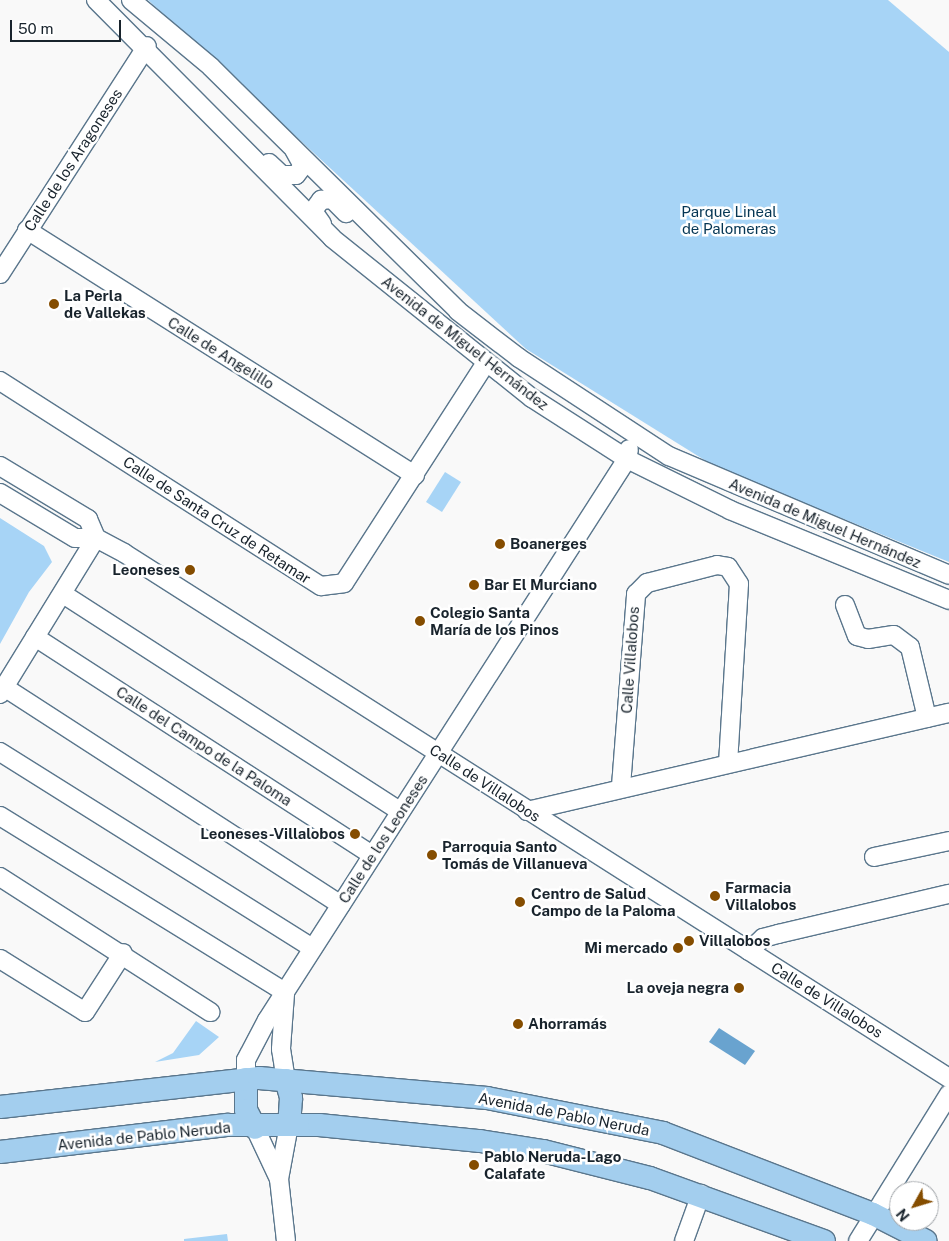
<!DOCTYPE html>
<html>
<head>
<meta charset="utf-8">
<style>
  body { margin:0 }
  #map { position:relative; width:949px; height:1241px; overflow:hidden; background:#f9f9f9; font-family:"Public Sans",sans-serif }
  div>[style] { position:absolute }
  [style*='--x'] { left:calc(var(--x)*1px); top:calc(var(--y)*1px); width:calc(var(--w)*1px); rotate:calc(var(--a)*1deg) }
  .green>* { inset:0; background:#a7d4f6 }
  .water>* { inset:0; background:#69a3cf }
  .roads { filter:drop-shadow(1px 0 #5a768c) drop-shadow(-1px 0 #5a768c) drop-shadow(0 1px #5a768c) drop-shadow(0 -1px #5a768c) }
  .minor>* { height:18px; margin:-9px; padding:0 9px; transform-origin:9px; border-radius:9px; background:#fff }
  .major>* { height:22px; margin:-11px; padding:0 11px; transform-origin:11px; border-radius:11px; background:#a3ceee }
  .dots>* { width:14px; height:14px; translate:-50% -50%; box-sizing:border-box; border:2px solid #fff; border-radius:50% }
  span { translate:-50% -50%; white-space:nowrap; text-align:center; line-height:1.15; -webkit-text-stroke:5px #fff; paint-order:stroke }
  .street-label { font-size:15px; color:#18232c }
  .park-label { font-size:15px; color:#053654 }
  .poi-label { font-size:15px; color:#18232c; font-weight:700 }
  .left { translate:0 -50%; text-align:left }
  .right { translate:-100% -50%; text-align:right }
  .north { position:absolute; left:889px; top:1181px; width:50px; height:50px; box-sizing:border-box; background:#fff; border:1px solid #a3a7ab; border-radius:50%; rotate:231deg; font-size:14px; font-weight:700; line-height:20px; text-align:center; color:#18232c }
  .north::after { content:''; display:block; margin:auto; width:18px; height:22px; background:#854d00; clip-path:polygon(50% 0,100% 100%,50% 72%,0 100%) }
  .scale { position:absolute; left:10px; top:20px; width:111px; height:22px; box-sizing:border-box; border:2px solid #18232c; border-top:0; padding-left:6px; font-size:15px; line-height:18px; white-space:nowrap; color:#18232c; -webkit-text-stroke:4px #fff; paint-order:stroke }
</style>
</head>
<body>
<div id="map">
  <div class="green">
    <div style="clip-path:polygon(148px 0,888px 0,949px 52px,949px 562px,714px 466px,526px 349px)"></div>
    <div style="clip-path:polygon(445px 472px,461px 482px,442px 512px,426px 502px)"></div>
    <div style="clip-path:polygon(0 518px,44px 546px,52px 562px,29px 592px,0 644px)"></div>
    <div style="clip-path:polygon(196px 1021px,219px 1037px,199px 1055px,155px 1062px,173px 1053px)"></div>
    <div style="clip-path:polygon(227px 1234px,228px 1241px,184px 1241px,184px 1239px)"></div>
  </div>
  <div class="water">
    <div style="clip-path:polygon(719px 1028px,755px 1051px,745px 1065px,709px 1042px)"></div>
  </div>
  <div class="roads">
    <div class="minor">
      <div style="--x:96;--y:0;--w:335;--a:45.2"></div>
      <div style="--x:332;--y:238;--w:256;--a:38.7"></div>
      <div style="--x:532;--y:398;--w:113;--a:32.7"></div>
      <div style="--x:627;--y:459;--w:115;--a:26.3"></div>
      <div style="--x:730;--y:510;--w:237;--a:22.3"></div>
      <div style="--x:131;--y:0;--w:104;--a:39.9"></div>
      <div style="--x:211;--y:67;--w:347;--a:44.6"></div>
      <div style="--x:458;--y:311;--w:77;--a:37.6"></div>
      <div style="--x:519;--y:358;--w:179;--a:33.2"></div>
      <div style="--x:669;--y:456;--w:304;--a:23"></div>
      <div style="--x:269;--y:163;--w:18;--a:43"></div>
      <div style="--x:282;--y:175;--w:14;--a:0"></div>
      <div style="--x:296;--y:175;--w:11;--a:-52"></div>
      <div style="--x:303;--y:166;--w:18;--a:-119"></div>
      <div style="--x:322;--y:224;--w:16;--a:-125"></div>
      <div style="--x:313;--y:211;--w:14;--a:-54"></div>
      <div style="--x:321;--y:200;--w:11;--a:-5"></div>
      <div style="--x:332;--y:199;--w:20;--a:45"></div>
      <div style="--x:27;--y:230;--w:459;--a:32.3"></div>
      <div style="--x:0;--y:274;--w:271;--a:-57.2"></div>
      <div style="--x:0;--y:381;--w:381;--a:32.6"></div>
      <div style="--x:321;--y:586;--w:23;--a:-7"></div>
      <div style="--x:344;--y:583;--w:262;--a:-57.2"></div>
      <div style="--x:0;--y:466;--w:103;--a:31.1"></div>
      <div style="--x:88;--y:519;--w:21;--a:67"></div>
      <div style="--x:0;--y:493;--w:87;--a:31"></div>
      <div style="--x:75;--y:538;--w:21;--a:0"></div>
      <div style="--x:96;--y:538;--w:32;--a:28"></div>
      <div style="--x:124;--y:553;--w:978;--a:32.47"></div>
      <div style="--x:63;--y:594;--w:401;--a:32.8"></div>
      <div style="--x:845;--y:605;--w:33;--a:69"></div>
      <div style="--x:857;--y:636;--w:11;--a:15"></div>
      <div style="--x:868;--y:639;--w:26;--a:-9"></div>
      <div style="--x:894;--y:635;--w:20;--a:37"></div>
      <div style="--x:910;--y:647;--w:73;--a:76.5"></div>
      <div style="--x:35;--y:637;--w:401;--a:32.9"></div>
      <div style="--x:4;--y:687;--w:401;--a:32.9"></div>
      <div style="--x:0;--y:694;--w:183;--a:-58.4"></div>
      <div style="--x:0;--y:752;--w:369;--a:32.1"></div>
      <div style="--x:621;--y:786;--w:193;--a:-85.5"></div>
      <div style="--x:636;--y:594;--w:16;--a:-45"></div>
      <div style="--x:647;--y:583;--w:72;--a:-14.4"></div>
      <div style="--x:717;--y:565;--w:11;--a:10"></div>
      <div style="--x:728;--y:567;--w:20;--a:57"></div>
      <div style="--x:739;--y:584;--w:179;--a:93.5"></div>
      <div style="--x:527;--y:811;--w:433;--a:-13.1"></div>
      <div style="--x:0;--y:816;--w:335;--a:31.7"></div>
      <div style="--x:874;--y:857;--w:77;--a:-12"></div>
      <div style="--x:0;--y:877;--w:250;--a:32.7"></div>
      <div style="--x:749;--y:951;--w:19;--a:-43"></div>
      <div style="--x:763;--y:938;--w:16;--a:-15"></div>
      <div style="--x:778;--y:934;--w:176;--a:-13.2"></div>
      <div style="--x:0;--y:959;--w:100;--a:31.9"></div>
      <div style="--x:85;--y:1012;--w:70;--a:-57.2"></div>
      <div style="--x:285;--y:994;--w:55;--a:94.2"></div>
      <div style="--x:281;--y:1049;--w:31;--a:81"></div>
      <div style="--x:246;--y:1079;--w:19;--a:-90"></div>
      <div style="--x:246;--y:1060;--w:45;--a:-62.3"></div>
      <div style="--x:267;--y:1020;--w:667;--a:-57.31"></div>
      <div style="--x:627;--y:459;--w:10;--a:-79"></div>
      <div style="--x:255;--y:1128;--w:56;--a:64.8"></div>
      <div style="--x:279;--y:1179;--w:62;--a:83.6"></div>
      <div style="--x:279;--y:1179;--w:55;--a:-79.5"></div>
      <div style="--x:684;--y:1241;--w:50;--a:-70.1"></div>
      <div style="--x:858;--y:1241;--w:173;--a:-58.2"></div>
    </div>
    <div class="major">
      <div style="--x:246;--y:1079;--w:31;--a:90"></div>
      <div style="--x:246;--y:1110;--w:20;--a:63"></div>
      <div style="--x:286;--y:1080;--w:19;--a:74"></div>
      <div style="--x:291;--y:1098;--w:27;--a:94"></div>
      <div style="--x:0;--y:1107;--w:261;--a:-6.4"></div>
      <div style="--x:259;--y:1078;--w:229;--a:5"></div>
      <div style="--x:487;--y:1098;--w:179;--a:11.2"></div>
      <div style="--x:663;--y:1133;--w:225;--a:21.1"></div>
      <div style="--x:873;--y:1214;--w:59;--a:27"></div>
      <div style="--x:0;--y:1152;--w:230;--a:-6.8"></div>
      <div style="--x:228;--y:1125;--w:91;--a:0"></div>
      <div style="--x:319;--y:1125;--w:162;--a:5.7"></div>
      <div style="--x:480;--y:1141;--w:64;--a:9"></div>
      <div style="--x:543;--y:1151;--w:110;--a:14.2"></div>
      <div style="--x:650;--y:1178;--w:185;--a:19.9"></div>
    </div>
  </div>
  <div class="dots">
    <div style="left:54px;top:304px;background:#854d00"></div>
    <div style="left:500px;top:544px;background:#854d00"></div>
    <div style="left:190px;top:570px;background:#854d00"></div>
    <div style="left:474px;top:585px;background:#854d00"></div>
    <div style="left:420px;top:621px;background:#854d00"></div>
    <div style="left:355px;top:834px;background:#854d00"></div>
    <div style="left:432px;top:855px;background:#854d00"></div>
    <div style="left:715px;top:896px;background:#854d00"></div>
    <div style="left:520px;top:902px;background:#854d00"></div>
    <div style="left:689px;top:941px;background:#854d00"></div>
    <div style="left:678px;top:948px;background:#854d00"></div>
    <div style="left:739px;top:988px;background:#854d00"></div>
    <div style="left:518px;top:1024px;background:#854d00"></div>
    <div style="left:474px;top:1165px;background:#854d00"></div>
  </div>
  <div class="street-label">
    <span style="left:73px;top:160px;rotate:-57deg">Calle de los Aragoneses</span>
    <span style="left:465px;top:343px;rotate:38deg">Avenida de Miguel Hernández</span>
    <span style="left:221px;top:353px;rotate:32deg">Calle de Angelillo</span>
    <span style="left:217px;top:520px;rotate:33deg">Calle de Santa Cruz de Retamar</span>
    <span style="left:825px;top:523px;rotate:23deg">Avenida de Miguel Hernández</span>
    <span style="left:630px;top:660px;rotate:-86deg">Calle Villalobos</span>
    <span style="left:204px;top:746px;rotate:33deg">Calle del Campo de la Paloma</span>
    <span style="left:485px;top:783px;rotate:33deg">Calle de Villalobos</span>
    <span style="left:383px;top:839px;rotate:-57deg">Calle de los Leoneses</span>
    <span style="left:827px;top:1000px;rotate:32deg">Calle de Villalobos</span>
    <span style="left:564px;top:1114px;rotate:11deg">Avenida de Pablo Neruda</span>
    <span style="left:144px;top:1136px;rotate:-6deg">Avenida de Pablo Neruda</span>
  </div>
  <div class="park-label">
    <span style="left:729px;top:220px">Parque Lineal<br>de Palomeras</span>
  </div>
  <div class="poi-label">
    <span class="left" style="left:64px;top:304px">La Perla<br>de Vallekas</span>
    <span class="left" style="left:510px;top:544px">Boanerges</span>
    <span class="right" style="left:180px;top:570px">Leoneses</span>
    <span class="left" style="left:484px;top:585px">Bar El Murciano</span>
    <span class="left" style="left:430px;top:621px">Colegio Santa<br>María de los Pinos</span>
    <span class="right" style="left:345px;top:834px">Leoneses-Villalobos</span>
    <span class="left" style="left:442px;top:855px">Parroquia Santo<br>Tomás de Villanueva</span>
    <span class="left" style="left:725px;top:896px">Farmacia<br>Villalobos</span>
    <span class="left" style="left:531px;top:902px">Centro de Salud<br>Campo de la Paloma</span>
    <span class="left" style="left:699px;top:941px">Villalobos</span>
    <span class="right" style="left:668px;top:948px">Mi mercado</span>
    <span class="right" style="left:729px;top:988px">La oveja negra</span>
    <span class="left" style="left:528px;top:1024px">Ahorramás</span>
    <span class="left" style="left:484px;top:1165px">Pablo Neruda-Lago<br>Calafate</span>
  </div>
  <div class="north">N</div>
  <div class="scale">50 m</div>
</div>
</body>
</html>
